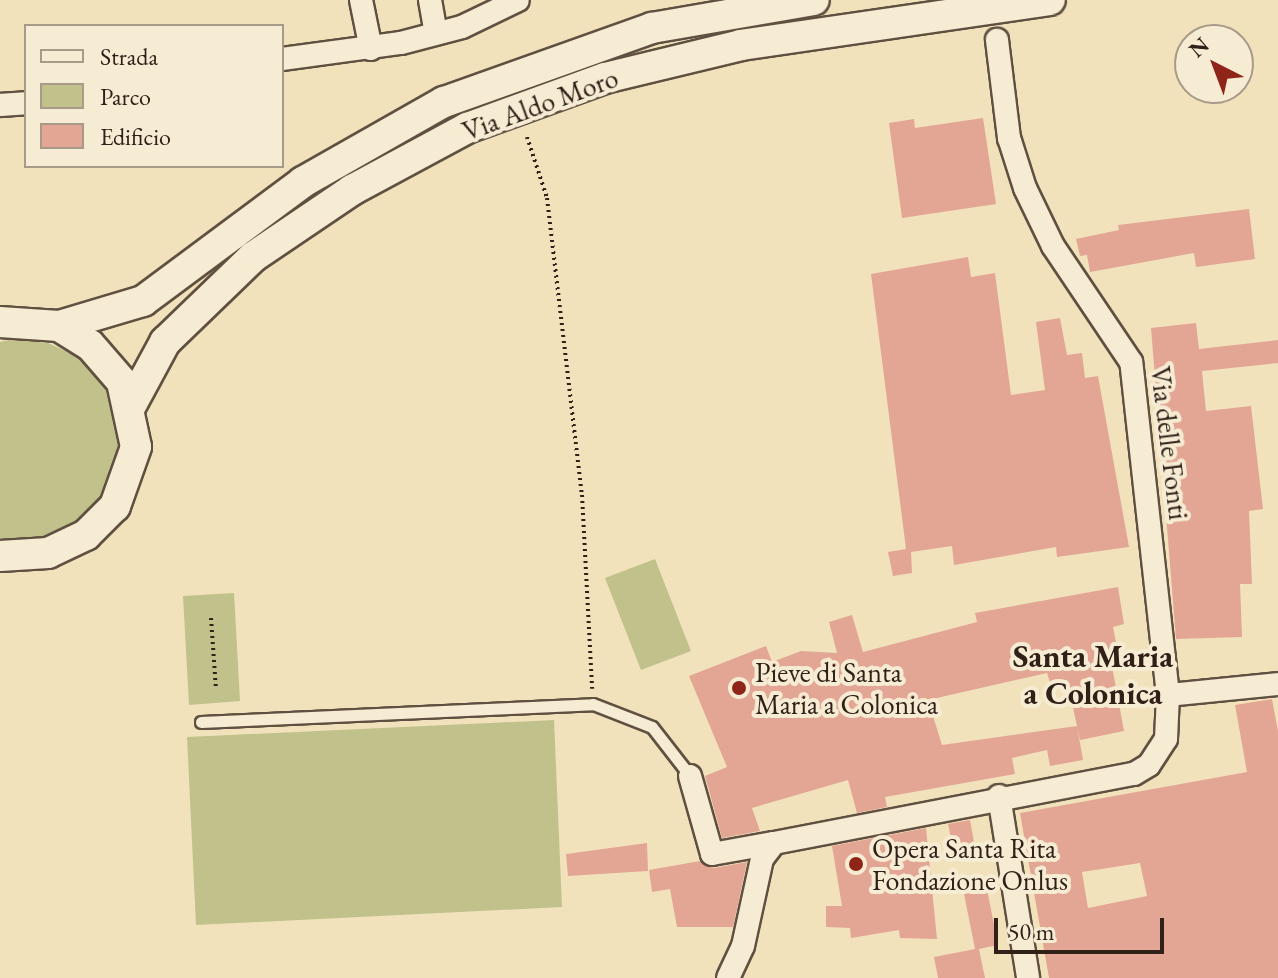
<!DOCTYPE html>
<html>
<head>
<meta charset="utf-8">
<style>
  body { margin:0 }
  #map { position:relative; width:1278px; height:978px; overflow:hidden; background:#f1e2bc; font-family:"EB Garamond",serif }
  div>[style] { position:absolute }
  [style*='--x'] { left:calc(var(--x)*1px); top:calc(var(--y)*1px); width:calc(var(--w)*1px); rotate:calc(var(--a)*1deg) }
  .green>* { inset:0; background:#c1c18c }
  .building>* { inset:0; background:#e3a695 }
  .path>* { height:4px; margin-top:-2px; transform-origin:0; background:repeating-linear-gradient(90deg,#302018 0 2px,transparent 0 6px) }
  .roads { filter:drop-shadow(2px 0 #605041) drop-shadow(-2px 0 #605041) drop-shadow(0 2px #605041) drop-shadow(0 -2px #605041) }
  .lane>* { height:11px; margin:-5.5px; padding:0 5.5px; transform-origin:5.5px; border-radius:5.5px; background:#f6ecd3 }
  .street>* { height:22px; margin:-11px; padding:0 11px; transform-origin:11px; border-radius:11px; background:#f6ecd3 }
  .secondary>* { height:30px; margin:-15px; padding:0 15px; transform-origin:15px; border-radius:15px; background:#f6ecd3 }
  .dots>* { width:22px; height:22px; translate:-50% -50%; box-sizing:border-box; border:4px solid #f6ecd3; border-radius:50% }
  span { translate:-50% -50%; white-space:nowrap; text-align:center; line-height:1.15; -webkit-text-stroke:8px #f6ecd3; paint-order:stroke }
  .street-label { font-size:28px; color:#302018 }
  .poi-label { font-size:28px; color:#302018 }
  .left { translate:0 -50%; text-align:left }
  .quarter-label { font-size:32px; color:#302018; font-weight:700 }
  .legend { position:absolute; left:24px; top:24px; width:260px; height:144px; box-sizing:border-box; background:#f6ecd3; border:2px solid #a79a88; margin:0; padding:10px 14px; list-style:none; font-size:24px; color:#302018 }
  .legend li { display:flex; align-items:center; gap:16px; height:40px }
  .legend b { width:40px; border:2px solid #a79a88 }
  .north { position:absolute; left:1174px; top:24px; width:80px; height:80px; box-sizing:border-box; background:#f6ecd3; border:2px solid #a79a88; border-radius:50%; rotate:318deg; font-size:22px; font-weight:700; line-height:32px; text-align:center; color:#302018 }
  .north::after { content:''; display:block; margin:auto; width:28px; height:36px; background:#8f2418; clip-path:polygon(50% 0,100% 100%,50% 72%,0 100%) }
  .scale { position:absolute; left:994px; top:918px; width:170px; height:36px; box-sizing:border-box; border:4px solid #302018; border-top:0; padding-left:10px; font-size:24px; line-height:28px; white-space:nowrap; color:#302018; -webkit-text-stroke:6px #f6ecd3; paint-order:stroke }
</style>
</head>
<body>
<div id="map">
  <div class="green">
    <div style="clip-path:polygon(13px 339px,48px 343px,77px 356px,100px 379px,115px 407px,121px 439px,117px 471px,103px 500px,80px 523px,52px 539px,0 541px,0 342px)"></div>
    <div style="clip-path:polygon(655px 559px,691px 651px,641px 670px,605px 578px)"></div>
    <div style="clip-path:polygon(234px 593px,240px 701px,189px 705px,183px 596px)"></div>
    <div style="clip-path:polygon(554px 720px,562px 907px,196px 925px,187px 737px)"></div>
  </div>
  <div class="building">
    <div style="clip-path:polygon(983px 118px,996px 204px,902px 218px,889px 123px,914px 119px,915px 128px)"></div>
    <div style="clip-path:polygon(1249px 209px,1255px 259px,1196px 267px,1194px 253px,1090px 272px,1087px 255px,1080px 256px,1076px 239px,1119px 230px,1118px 225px)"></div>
    <div style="clip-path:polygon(968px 257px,971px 277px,995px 273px,1011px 395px,1045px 390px,1036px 322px,1060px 318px,1067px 355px,1082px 353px,1085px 378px,1098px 376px,1129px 547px,1057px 557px,1056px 547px,954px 565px,952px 546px,911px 552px,912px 573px,893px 576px,888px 552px,906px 549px,871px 274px)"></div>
    <div style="clip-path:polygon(1196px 323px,1199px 349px,1278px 340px,1278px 363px,1202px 371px,1206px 411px,1251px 406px,1263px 509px,1249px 511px,1252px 584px,1240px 584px,1242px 637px,1176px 639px,1151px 328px)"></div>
    <div style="clip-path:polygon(1118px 587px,1124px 624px,1113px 627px,1117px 647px,1109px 650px,1124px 731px,1080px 740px,1067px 680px,1051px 686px,1047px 673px,928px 700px,942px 745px,1077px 726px,1083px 760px,1050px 766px,1047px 750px,1012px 758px,1015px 774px,885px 797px,887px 807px,857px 813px,848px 780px,752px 808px,760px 831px,722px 838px,705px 776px,727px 767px,689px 676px,766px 646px,772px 662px,801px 651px,837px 653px,829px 622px,852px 615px,863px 652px,977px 622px,975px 613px)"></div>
    <div style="clip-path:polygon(evenodd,1272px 699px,1278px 731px,1278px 978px,1049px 978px,1020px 813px,1247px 772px,1235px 705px,1272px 699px,1140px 863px,1147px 896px,1088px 908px,1082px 872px,1140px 863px)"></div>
    <div style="clip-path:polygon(970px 820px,976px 853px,955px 857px,948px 824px)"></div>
    <div style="clip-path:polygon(926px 828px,937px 939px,900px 938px,899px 930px,851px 938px,850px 928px,826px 927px,826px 906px,842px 906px,832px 846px)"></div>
    <div style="clip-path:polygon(647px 843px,648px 871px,568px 876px,566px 854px)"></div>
    <div style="clip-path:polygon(700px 861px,714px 868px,747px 862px,733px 927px,677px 927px,670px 889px,652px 892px,649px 870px)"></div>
    <div style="clip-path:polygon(987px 889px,998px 945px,979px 949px,985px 978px,938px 978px,934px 957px,975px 949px,964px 894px)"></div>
  </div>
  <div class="path">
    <div style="--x:527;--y:137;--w:64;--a:71.8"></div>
    <div style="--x:547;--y:198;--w:299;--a:83.3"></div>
    <div style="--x:582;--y:495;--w:194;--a:87"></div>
    <div style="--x:211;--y:618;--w:71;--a:86"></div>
  </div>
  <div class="roads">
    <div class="lane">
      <div style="--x:201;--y:722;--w:392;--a:-2.6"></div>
      <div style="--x:593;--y:704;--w:63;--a:21.3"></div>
      <div style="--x:652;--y:727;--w:62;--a:52.2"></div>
    </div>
    <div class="street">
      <div style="--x:361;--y:0;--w:50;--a:78.5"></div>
      <div style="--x:430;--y:0;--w:34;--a:80"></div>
      <div style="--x:282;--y:59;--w:120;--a:-7.7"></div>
      <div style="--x:401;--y:43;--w:63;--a:-14.7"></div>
      <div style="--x:462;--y:27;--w:62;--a:-25.7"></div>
      <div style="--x:0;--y:105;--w:26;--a:-4"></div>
      <div style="--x:1168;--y:695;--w:111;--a:-5.7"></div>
      <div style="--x:690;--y:776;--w:81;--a:74.2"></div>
      <div style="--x:712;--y:854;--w:63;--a:-10.1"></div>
      <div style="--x:999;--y:796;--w:184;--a:80.9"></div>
      <div style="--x:728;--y:978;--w:35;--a:-65"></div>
      <div style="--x:743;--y:946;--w:89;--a:-77.7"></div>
      <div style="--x:762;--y:859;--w:20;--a:-53"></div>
      <div style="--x:774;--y:843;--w:367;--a:-10.9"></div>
      <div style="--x:1134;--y:774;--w:17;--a:-31"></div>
      <div style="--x:1149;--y:765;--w:31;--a:-57"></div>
      <div style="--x:1166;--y:739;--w:44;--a:-87.4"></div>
      <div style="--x:1168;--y:695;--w:335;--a:-96.3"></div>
      <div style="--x:1131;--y:362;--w:140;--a:-123.9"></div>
      <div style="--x:1053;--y:246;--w:64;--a:-115.8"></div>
      <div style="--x:1025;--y:188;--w:52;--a:-107.7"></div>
      <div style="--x:1009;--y:138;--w:99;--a:-97"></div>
    </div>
    <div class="secondary">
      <div style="--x:0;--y:322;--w:59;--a:3.9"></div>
      <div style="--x:59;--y:326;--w:36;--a:32"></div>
      <div style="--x:90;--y:345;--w:49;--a:49.1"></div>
      <div style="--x:122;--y:382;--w:66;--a:77.8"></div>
      <div style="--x:136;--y:447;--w:63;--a:109.6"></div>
      <div style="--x:115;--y:506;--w:41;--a:135"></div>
      <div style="--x:86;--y:535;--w:42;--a:154.7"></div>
      <div style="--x:48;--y:553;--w:48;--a:176.4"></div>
      <div style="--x:59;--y:326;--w:88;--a:-16.6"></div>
      <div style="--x:143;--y:301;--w:199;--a:-36.6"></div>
      <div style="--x:303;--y:182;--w:162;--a:-29.6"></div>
      <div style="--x:444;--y:102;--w:221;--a:-19.6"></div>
      <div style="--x:652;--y:28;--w:164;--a:-9.8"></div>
      <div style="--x:131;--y:405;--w:72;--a:-61.6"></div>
      <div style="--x:165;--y:342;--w:122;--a:-44"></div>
      <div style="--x:253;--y:257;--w:120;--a:-34.1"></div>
      <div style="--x:352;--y:190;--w:131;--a:-28.3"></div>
      <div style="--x:467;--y:128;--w:147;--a:-19.9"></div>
      <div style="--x:605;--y:78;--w:140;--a:-13.6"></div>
      <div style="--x:741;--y:45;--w:312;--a:-8.3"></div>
    </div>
  </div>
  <div class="dots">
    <div style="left:739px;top:688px;background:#8f2418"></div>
    <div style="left:856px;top:864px;background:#8f2418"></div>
  </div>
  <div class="street-label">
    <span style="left:540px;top:104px;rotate:-20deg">Via Aldo Moro</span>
    <span style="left:1170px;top:443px;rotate:83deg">Via delle Fonti</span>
  </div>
  <div class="poi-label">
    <span class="left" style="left:755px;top:688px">Pieve di Santa<br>Maria a Colonica</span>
    <span class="left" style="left:872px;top:864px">Opera Santa Rita<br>Fondazione Onlus</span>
  </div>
  <div class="quarter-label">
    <span style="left:1093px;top:675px">Santa Maria<br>a Colonica</span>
  </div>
  <ul class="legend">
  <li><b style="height:10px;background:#f6ecd3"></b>Strada</li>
  <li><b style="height:22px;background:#c1c18c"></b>Parco</li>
  <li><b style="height:22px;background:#e3a695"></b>Edificio</li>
  </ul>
  <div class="north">N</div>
  <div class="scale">50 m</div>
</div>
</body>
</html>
